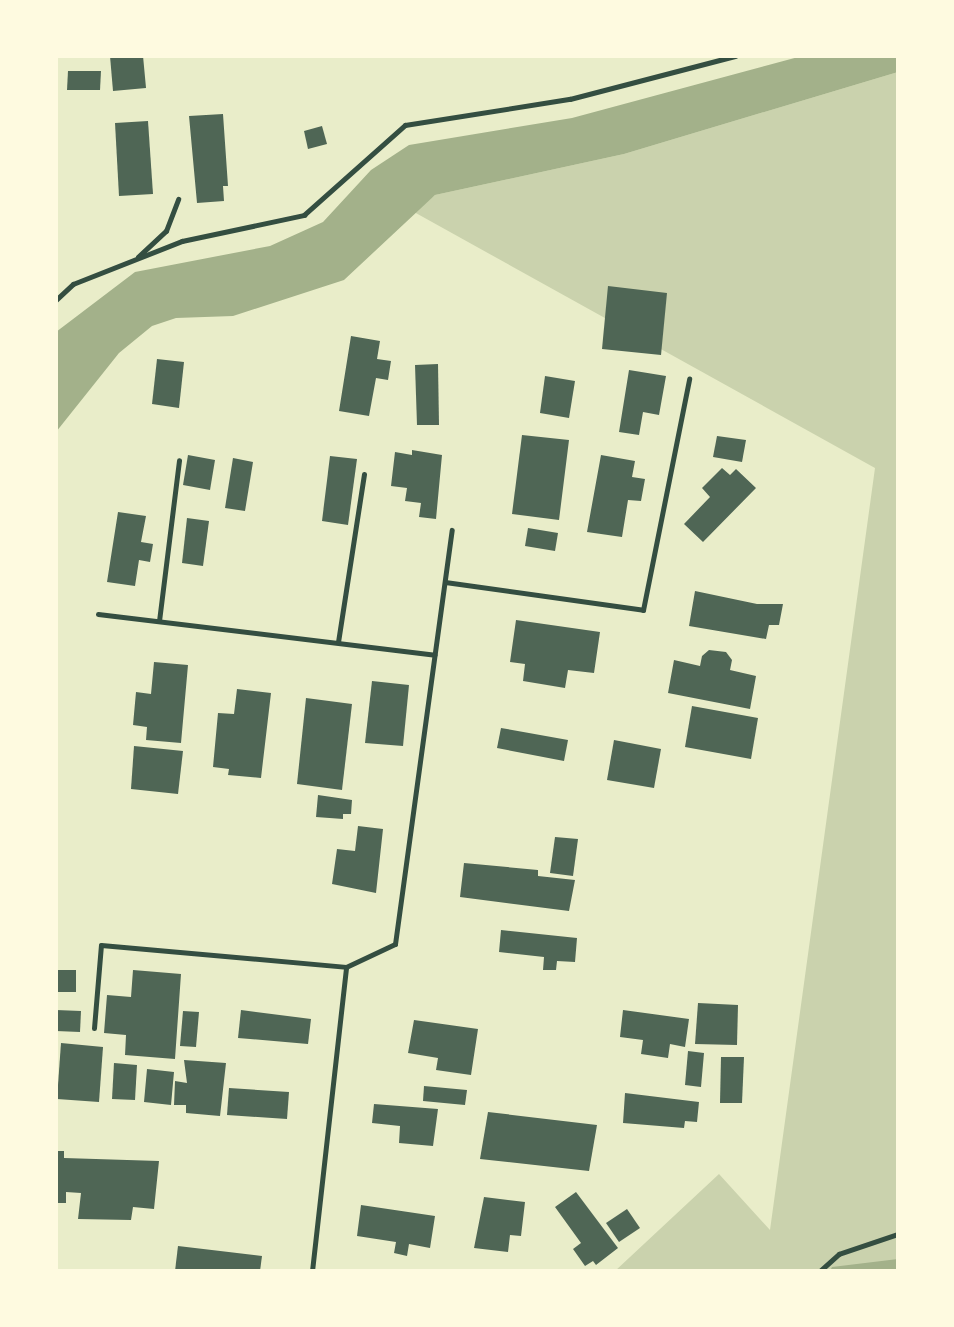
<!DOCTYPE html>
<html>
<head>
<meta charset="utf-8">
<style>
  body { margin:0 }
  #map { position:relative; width:954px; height:1327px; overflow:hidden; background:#e9edc9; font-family:Poppins,sans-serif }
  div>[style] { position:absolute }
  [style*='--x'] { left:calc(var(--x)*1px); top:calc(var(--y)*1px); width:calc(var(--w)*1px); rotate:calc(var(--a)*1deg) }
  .green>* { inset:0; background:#cad2ad }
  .water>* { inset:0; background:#a3b18a }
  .building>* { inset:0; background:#4f6655 }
  .path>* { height:4.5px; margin:-2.25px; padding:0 2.25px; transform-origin:2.25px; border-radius:2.25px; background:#344e41 }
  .service>* { height:5px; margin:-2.5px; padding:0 2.5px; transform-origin:2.5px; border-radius:2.5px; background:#344e41 }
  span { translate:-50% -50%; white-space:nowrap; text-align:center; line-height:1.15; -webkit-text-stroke:5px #fefae0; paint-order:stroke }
  .frame { position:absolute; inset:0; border:58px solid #fefae0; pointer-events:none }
</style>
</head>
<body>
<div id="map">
  <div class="green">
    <div style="clip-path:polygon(898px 72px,898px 1271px,615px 1271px,719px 1174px,770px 1230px,875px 468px,414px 212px,435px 195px,624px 154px)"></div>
  </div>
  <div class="water">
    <div style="clip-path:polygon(802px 56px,898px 56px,898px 72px,624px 154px,435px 195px,344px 280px,233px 316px,176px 318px,152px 326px,119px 353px,56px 432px,56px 332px,135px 272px,270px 246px,323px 222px,371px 170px,409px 145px,572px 118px)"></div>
    <div style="clip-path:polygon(898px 1259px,898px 1271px,830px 1271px,832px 1267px)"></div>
  </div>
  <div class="building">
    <div style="clip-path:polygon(110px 56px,143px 56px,146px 88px,113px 91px)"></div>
    <div style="clip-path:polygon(68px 71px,101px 71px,100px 90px,67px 90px)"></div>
    <div style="clip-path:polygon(223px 114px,228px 186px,223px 186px,224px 201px,197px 203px,189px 116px)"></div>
    <div style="clip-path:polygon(148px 121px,153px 194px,119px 196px,115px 123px)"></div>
    <div style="clip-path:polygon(322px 126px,327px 144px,308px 149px,304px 131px)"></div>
    <div style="clip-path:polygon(608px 286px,667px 293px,661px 355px,602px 349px)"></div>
    <div style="clip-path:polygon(351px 336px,380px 341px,377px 359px,391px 361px,388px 380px,376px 378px,369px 416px,339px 411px)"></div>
    <div style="clip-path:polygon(157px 359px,184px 362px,179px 408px,152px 404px)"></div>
    <div style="clip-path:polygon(438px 364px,439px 425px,417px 425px,415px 365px)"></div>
    <div style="clip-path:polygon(629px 370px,666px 376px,659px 415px,643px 412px,639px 435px,619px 432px)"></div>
    <div style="clip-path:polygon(545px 376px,575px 381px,569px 418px,540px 413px)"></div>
    <div style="clip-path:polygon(522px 435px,569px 440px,559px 520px,512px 514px)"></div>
    <div style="clip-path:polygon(717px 436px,746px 440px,742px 462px,713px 457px)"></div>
    <div style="clip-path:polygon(412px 450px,442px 455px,436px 519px,419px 517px,421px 503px,405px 501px,407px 488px,391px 486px,395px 452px,412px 455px)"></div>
    <div style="clip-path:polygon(188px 455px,215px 460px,210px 490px,183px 485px)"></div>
    <div style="clip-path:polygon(601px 455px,635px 461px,632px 477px,645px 479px,641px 501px,628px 500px,622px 537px,587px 532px)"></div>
    <div style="clip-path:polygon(330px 456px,357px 459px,348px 525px,322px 521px)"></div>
    <div style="clip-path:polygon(233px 458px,253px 462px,245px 511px,225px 508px)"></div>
    <div style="clip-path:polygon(722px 468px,730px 475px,736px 469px,756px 488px,703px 542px,684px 524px,710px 497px,702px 488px)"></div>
    <div style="clip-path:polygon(118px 512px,146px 516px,141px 542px,153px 544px,150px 562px,139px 560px,135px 586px,107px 582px)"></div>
    <div style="clip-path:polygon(187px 518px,209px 521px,203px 566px,182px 563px)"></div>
    <div style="clip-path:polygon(528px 528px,558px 533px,555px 551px,525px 546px)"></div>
    <div style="clip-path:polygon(695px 591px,757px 604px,783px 604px,779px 625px,769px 625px,766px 639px,689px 626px)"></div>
    <div style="clip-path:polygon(516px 620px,600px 632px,594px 673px,568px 670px,565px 688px,523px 681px,525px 664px,510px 662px)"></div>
    <div style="clip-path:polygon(709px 650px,726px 652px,732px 660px,730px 670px,756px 676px,750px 709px,668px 693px,674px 660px,700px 666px,702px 656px)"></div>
    <div style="clip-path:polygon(154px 662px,188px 665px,181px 743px,146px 740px,147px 727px,133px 725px,136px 692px,151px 694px)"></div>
    <div style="clip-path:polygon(372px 681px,409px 685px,403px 746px,365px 743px)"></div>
    <div style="clip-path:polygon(237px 689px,271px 693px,261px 778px,228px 775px,229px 769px,213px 767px,218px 713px,234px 714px)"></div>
    <div style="clip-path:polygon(306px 698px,352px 704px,342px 790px,297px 784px)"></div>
    <div style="clip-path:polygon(692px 706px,758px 718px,751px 759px,685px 747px)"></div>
    <div style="clip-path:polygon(501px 728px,568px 740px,564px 761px,497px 748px)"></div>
    <div style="clip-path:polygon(614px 740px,661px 749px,654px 788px,607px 780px)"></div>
    <div style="clip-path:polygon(134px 746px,183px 751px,178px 794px,131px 789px)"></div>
    <div style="clip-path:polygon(318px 795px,352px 800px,351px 814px,343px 814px,343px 819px,316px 817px)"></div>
    <div style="clip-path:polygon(358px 826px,383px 829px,376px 893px,332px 884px,337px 849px,355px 851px)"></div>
    <div style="clip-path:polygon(555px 837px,578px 839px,573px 876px,550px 873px)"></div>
    <div style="clip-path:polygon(464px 863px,538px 870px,538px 876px,575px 880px,569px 911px,460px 897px)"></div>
    <div style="clip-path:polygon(501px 930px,577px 938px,575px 962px,557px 961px,556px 970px,543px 970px,544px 957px,499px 952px)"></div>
    <div style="clip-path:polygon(56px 970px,76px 970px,76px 992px,56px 992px)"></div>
    <div style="clip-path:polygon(133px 970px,181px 974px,175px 1059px,125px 1055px,126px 1035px,104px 1033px,107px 995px,131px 997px)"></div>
    <div style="clip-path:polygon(698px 1003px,738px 1005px,737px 1045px,695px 1044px)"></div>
    <div style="clip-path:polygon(56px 1010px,81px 1011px,80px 1032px,56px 1031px)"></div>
    <div style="clip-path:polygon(241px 1010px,311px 1019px,308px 1044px,238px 1038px)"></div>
    <div style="clip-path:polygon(623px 1010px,689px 1019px,685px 1047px,670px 1044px,668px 1058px,641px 1054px,643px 1040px,620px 1037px)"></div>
    <div style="clip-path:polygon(183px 1011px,199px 1012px,196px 1047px,180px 1046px)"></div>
    <div style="clip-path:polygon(414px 1020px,478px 1029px,471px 1075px,436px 1070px,438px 1058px,408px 1053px)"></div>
    <div style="clip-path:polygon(61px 1043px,103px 1047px,99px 1102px,57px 1099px)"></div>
    <div style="clip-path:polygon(688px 1051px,704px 1053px,701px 1087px,685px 1085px)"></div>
    <div style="clip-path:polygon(721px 1057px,744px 1057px,742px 1103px,720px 1103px)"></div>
    <div style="clip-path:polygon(184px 1060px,226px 1063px,220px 1116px,186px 1113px,186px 1105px,174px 1105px,175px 1081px,187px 1083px)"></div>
    <div style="clip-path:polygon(114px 1063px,137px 1065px,135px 1100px,112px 1099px)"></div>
    <div style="clip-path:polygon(147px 1069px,174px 1072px,171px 1105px,144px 1102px)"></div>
    <div style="clip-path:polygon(424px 1086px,467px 1090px,465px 1105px,423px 1101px)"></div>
    <div style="clip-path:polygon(229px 1088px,289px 1092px,287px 1119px,227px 1115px)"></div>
    <div style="clip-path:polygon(625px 1093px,699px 1102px,697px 1122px,685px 1121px,684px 1128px,623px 1123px)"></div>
    <div style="clip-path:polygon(374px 1104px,438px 1109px,433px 1146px,399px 1143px,400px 1126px,372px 1123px)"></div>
    <div style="clip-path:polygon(488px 1112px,597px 1125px,589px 1171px,480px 1159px)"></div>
    <div style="clip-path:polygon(56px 1151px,64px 1151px,64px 1158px,159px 1161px,154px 1209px,133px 1207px,131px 1220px,78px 1219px,81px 1193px,66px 1192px,66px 1203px,56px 1203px)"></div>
    <div style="clip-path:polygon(576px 1192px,618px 1248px,596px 1265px,593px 1261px,585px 1266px,573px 1249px,581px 1243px,555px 1207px)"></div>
    <div style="clip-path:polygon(484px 1197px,525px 1202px,521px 1236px,510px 1235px,508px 1252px,474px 1248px)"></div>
    <div style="clip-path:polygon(361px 1205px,435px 1216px,430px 1248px,409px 1244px,407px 1256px,394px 1253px,396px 1242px,357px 1236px)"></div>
    <div style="clip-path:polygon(627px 1209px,640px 1228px,619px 1242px,606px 1223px)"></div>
    <div style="clip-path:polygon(178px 1246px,262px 1256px,260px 1271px,175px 1271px)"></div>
  </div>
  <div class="path">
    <div style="--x:138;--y:257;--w:38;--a:-43"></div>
    <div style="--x:166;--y:231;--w:34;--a:-69"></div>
    <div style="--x:56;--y:300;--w:23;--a:-43"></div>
    <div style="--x:73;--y:284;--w:117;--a:-21.5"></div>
    <div style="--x:182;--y:241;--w:125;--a:-12"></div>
    <div style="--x:304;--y:215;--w:135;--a:-41.7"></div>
    <div style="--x:405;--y:125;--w:167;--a:-9"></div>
    <div style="--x:570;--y:99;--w:171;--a:-14.6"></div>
    <div style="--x:820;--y:1271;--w:25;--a:-42"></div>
    <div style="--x:839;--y:1254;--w:62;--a:-18.7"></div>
  </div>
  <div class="service">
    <div style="--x:445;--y:582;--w:200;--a:8"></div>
    <div style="--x:643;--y:610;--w:236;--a:-78.7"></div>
    <div style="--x:98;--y:614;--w:339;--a:6.9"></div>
    <div style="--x:159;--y:621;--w:162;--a:-82.9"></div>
    <div style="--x:338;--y:642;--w:170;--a:-81.2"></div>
    <div style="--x:94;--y:1028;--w:83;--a:-85.2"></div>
    <div style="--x:101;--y:945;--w:246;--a:5.1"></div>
    <div style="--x:312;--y:1271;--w:306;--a:-83.6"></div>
    <div style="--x:346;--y:967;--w:54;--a:-25.1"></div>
    <div style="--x:395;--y:944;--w:418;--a:-82.2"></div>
  </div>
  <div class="frame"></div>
</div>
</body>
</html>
